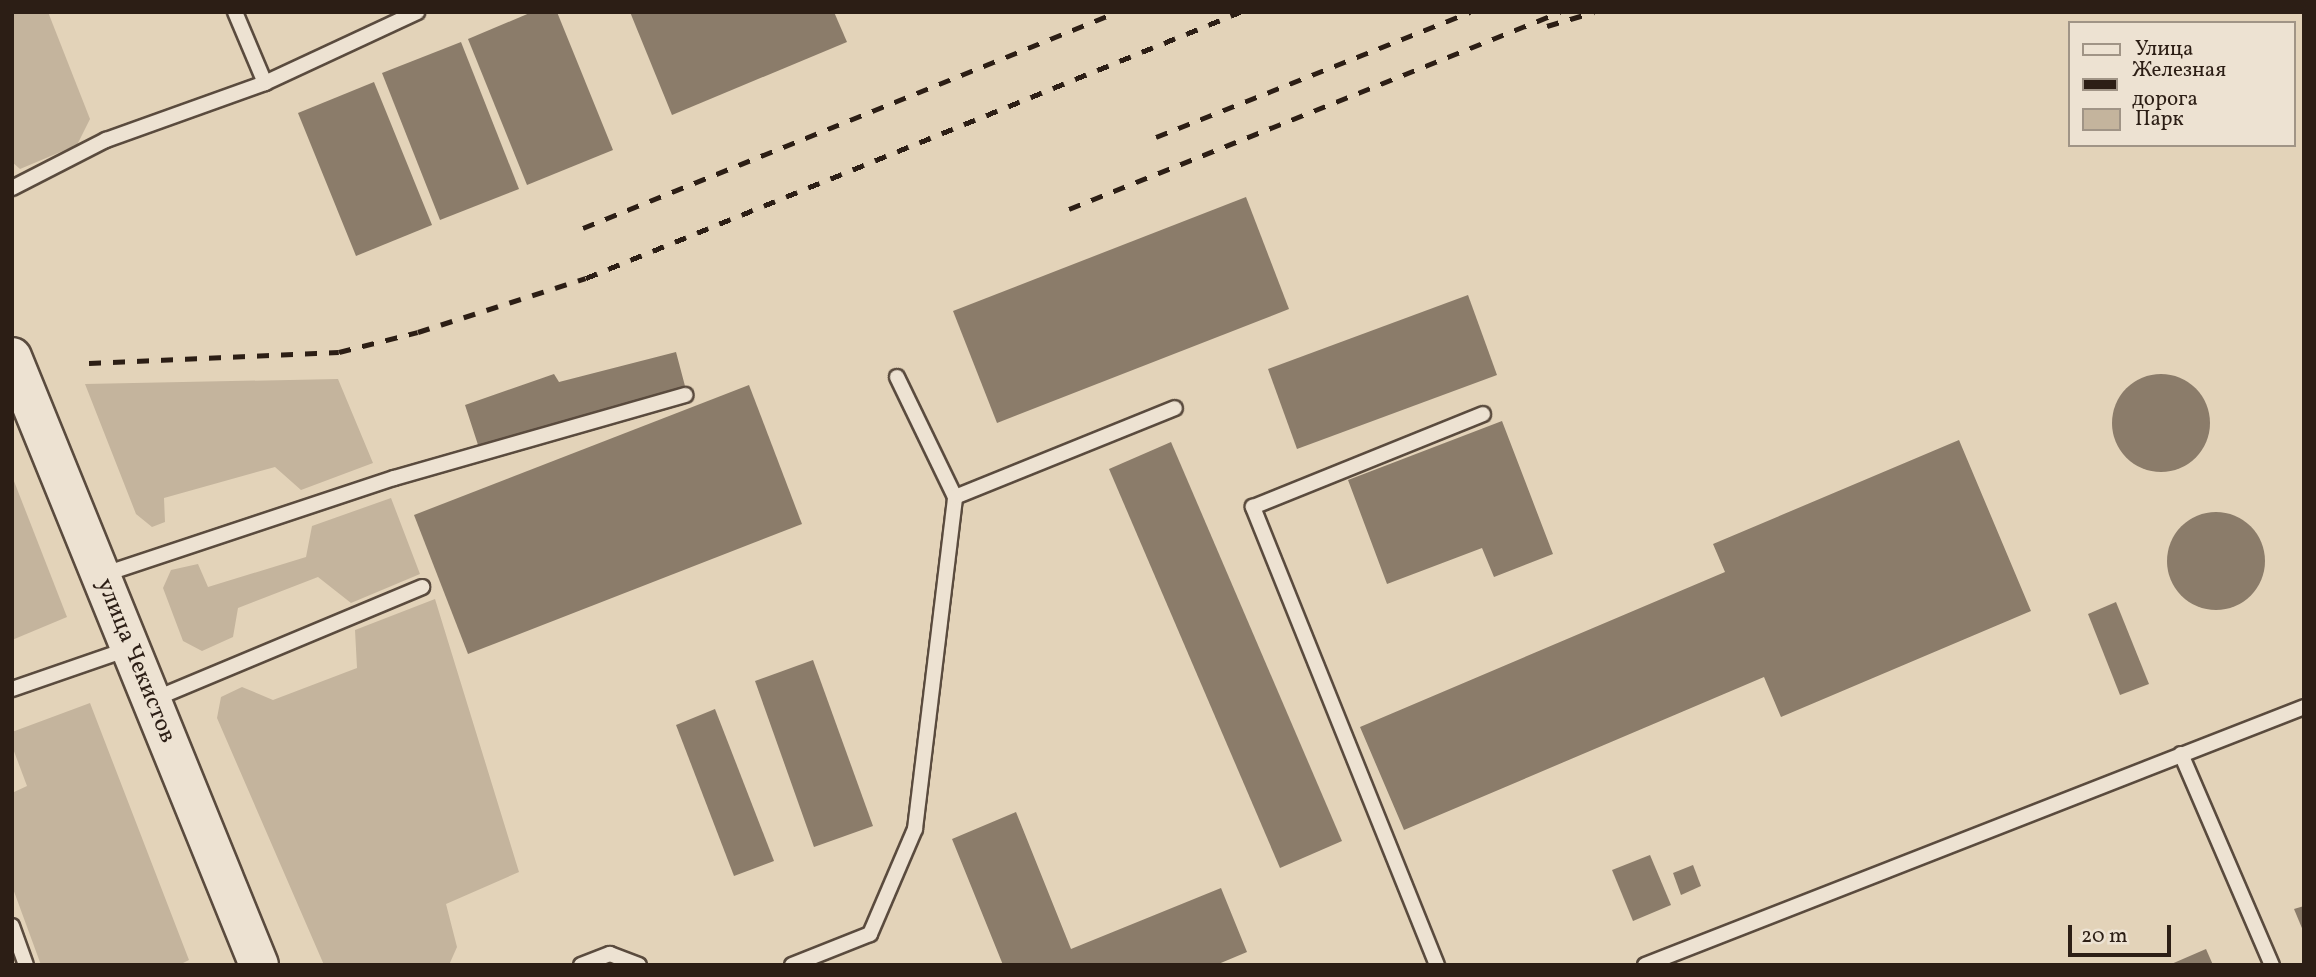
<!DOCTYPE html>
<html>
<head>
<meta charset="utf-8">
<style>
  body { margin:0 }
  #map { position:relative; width:2316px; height:977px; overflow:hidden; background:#e3d3b9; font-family:Vollkorn,serif }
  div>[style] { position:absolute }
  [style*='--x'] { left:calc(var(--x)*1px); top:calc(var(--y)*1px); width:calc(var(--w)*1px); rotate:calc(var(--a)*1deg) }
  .green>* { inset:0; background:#c4b49d }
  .building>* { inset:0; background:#8b7c6a }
  .round { border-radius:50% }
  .roads { filter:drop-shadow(2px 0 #5a4b3e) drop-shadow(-2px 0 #5a4b3e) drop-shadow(0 2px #5a4b3e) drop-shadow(0 -2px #5a4b3e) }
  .lane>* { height:14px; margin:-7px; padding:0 7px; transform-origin:7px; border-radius:7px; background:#ede2d2 }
  .secondary>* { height:38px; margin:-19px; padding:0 19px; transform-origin:19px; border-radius:19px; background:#ede2d2 }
  .rail>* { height:5px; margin-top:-2.5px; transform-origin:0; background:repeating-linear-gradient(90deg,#2c1e15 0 12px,transparent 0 24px) }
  span { translate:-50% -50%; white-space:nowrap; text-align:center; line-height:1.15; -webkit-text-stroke:5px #ede2d2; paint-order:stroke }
  .street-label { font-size:24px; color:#2c1e15 }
  .frame { position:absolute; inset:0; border:14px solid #2c1e15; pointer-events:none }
  .legend { position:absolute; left:2068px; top:21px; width:228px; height:126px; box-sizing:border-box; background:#ede2d2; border:2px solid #a09486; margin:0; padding:9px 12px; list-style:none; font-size:21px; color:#2c1e15 }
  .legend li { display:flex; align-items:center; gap:14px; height:35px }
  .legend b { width:35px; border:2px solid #a09486 }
  .scale { position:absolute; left:2068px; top:925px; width:103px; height:32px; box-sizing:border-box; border:4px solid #2c1e15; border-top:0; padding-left:9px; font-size:21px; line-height:24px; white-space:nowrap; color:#2c1e15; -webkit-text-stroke:5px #ede2d2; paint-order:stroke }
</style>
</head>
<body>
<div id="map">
  <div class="green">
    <div style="clip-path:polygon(12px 12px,48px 12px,90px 119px,77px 145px,20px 169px,12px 162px)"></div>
    <div style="clip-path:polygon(338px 379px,373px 463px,301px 490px,275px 467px,164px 498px,165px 522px,152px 527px,136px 514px,85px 384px)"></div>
    <div style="clip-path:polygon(12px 476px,67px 617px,12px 640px)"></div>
    <div style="clip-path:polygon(391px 498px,420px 574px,351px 603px,318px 577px,238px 608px,233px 637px,202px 651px,183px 641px,163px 588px,171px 570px,198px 564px,208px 587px,306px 557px,312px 526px)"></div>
    <div style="clip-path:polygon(435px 599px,519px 872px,446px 904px,457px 947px,449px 965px,324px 965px,217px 718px,221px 697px,242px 687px,273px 700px,357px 668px,355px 630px)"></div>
    <div style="clip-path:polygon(90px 703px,189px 960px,179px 965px,41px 965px,12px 886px,12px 793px,27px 786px,12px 746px,12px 732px)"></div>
  </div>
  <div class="building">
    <div style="clip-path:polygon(532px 12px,557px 12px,613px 150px,527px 185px,468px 39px)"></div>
    <div style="clip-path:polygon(630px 12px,834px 12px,847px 42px,672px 115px)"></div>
    <div style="clip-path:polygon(461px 42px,519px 189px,440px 220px,382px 73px)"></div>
    <div style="clip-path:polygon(374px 82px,432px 225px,356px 256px,298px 113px)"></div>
    <div style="clip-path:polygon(1246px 197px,1289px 309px,997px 423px,953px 311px)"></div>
    <div style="clip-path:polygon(1468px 295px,1497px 375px,1297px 449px,1268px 369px)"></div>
    <div style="clip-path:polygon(676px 352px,685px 386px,479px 448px,465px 405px,554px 374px,559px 382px)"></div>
    <div class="round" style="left:2112px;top:374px;width:98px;height:98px"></div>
    <div style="clip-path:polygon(749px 385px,802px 524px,468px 654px,414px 515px)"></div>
    <div style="clip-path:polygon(1502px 421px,1553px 554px,1494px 577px,1482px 548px,1387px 584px,1348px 480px)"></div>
    <div style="clip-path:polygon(1959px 440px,2031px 611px,1781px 717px,1764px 677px,1404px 830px,1360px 727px,1725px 572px,1713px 544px)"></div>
    <div style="clip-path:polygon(1171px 442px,1342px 841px,1280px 868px,1109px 469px)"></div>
    <div class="round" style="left:2167px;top:512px;width:98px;height:98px"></div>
    <div style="clip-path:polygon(2116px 602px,2149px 684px,2120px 695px,2088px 614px)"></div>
    <div style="clip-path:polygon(813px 660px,873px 826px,814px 847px,755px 681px)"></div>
    <div style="clip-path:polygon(715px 709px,774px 861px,734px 876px,676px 725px)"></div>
    <div style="clip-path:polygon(1016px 812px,1071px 949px,1221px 888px,1247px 952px,1216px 965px,1003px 965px,952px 839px)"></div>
    <div style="clip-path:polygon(1650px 855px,1671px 905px,1633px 921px,1612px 870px)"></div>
    <div style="clip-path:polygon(1693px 865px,1701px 886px,1681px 895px,1673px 873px)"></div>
    <div style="clip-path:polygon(2304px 906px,2304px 933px,2294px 909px)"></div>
    <div style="clip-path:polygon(2206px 949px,2213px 965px,2169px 965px)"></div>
  </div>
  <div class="roads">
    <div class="lane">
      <div style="--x:235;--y:12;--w:77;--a:67.1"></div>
      <div style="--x:12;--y:188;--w:106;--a:-27.1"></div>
      <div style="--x:106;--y:140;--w:169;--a:-19.7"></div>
      <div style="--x:265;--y:83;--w:168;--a:-25"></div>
      <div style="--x:897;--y:377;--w:133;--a:64.2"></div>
      <div style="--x:102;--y:575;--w:308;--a:-18.4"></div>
      <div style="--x:394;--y:478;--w:303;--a:-15.9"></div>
      <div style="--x:12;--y:689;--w:123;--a:-19"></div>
      <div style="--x:152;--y:700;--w:293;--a:-22.7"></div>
      <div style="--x:2181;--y:754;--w:230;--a:66.7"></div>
      <div style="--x:12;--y:926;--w:41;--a:70.3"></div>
      <div style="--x:581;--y:965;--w:31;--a:-21"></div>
      <div style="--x:610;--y:954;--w:31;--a:21"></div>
      <div style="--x:792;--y:965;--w:84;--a:-21.7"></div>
      <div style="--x:870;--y:934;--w:114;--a:-66.8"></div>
      <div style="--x:915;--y:829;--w:334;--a:-83.1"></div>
      <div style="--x:955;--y:497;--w:237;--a:-22"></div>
      <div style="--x:1437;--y:965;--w:494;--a:-111.9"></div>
      <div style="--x:1253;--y:507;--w:248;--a:-22"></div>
      <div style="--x:1645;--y:965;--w:708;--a:-21.38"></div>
    </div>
    <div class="secondary">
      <div style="--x:12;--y:357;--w:656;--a:67.89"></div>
    </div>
  </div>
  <div class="rail">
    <div style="--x:1547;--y:26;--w:49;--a:-16.6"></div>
    <div style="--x:1156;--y:137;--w:338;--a:-21.7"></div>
    <div style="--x:1069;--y:209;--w:529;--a:-21.86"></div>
    <div style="--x:583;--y:228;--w:576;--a:-22.02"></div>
    <div style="--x:89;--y:363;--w:250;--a:-2.5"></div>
    <div style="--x:339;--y:352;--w:81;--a:-14.2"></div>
    <div style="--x:418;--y:332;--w:176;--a:-17.8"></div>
    <div style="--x:586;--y:278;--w:706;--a:-22.13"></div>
  </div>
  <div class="street-label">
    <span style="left:135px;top:661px;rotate:68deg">улица Чекистов</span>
  </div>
  <div class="frame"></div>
  <ul class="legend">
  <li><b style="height:9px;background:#ede2d2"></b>Улица</li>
  <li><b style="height:9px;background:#2c1e15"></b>Железная дорога</li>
  <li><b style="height:19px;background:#c4b49d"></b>Парк</li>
  </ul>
  <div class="scale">20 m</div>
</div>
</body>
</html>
